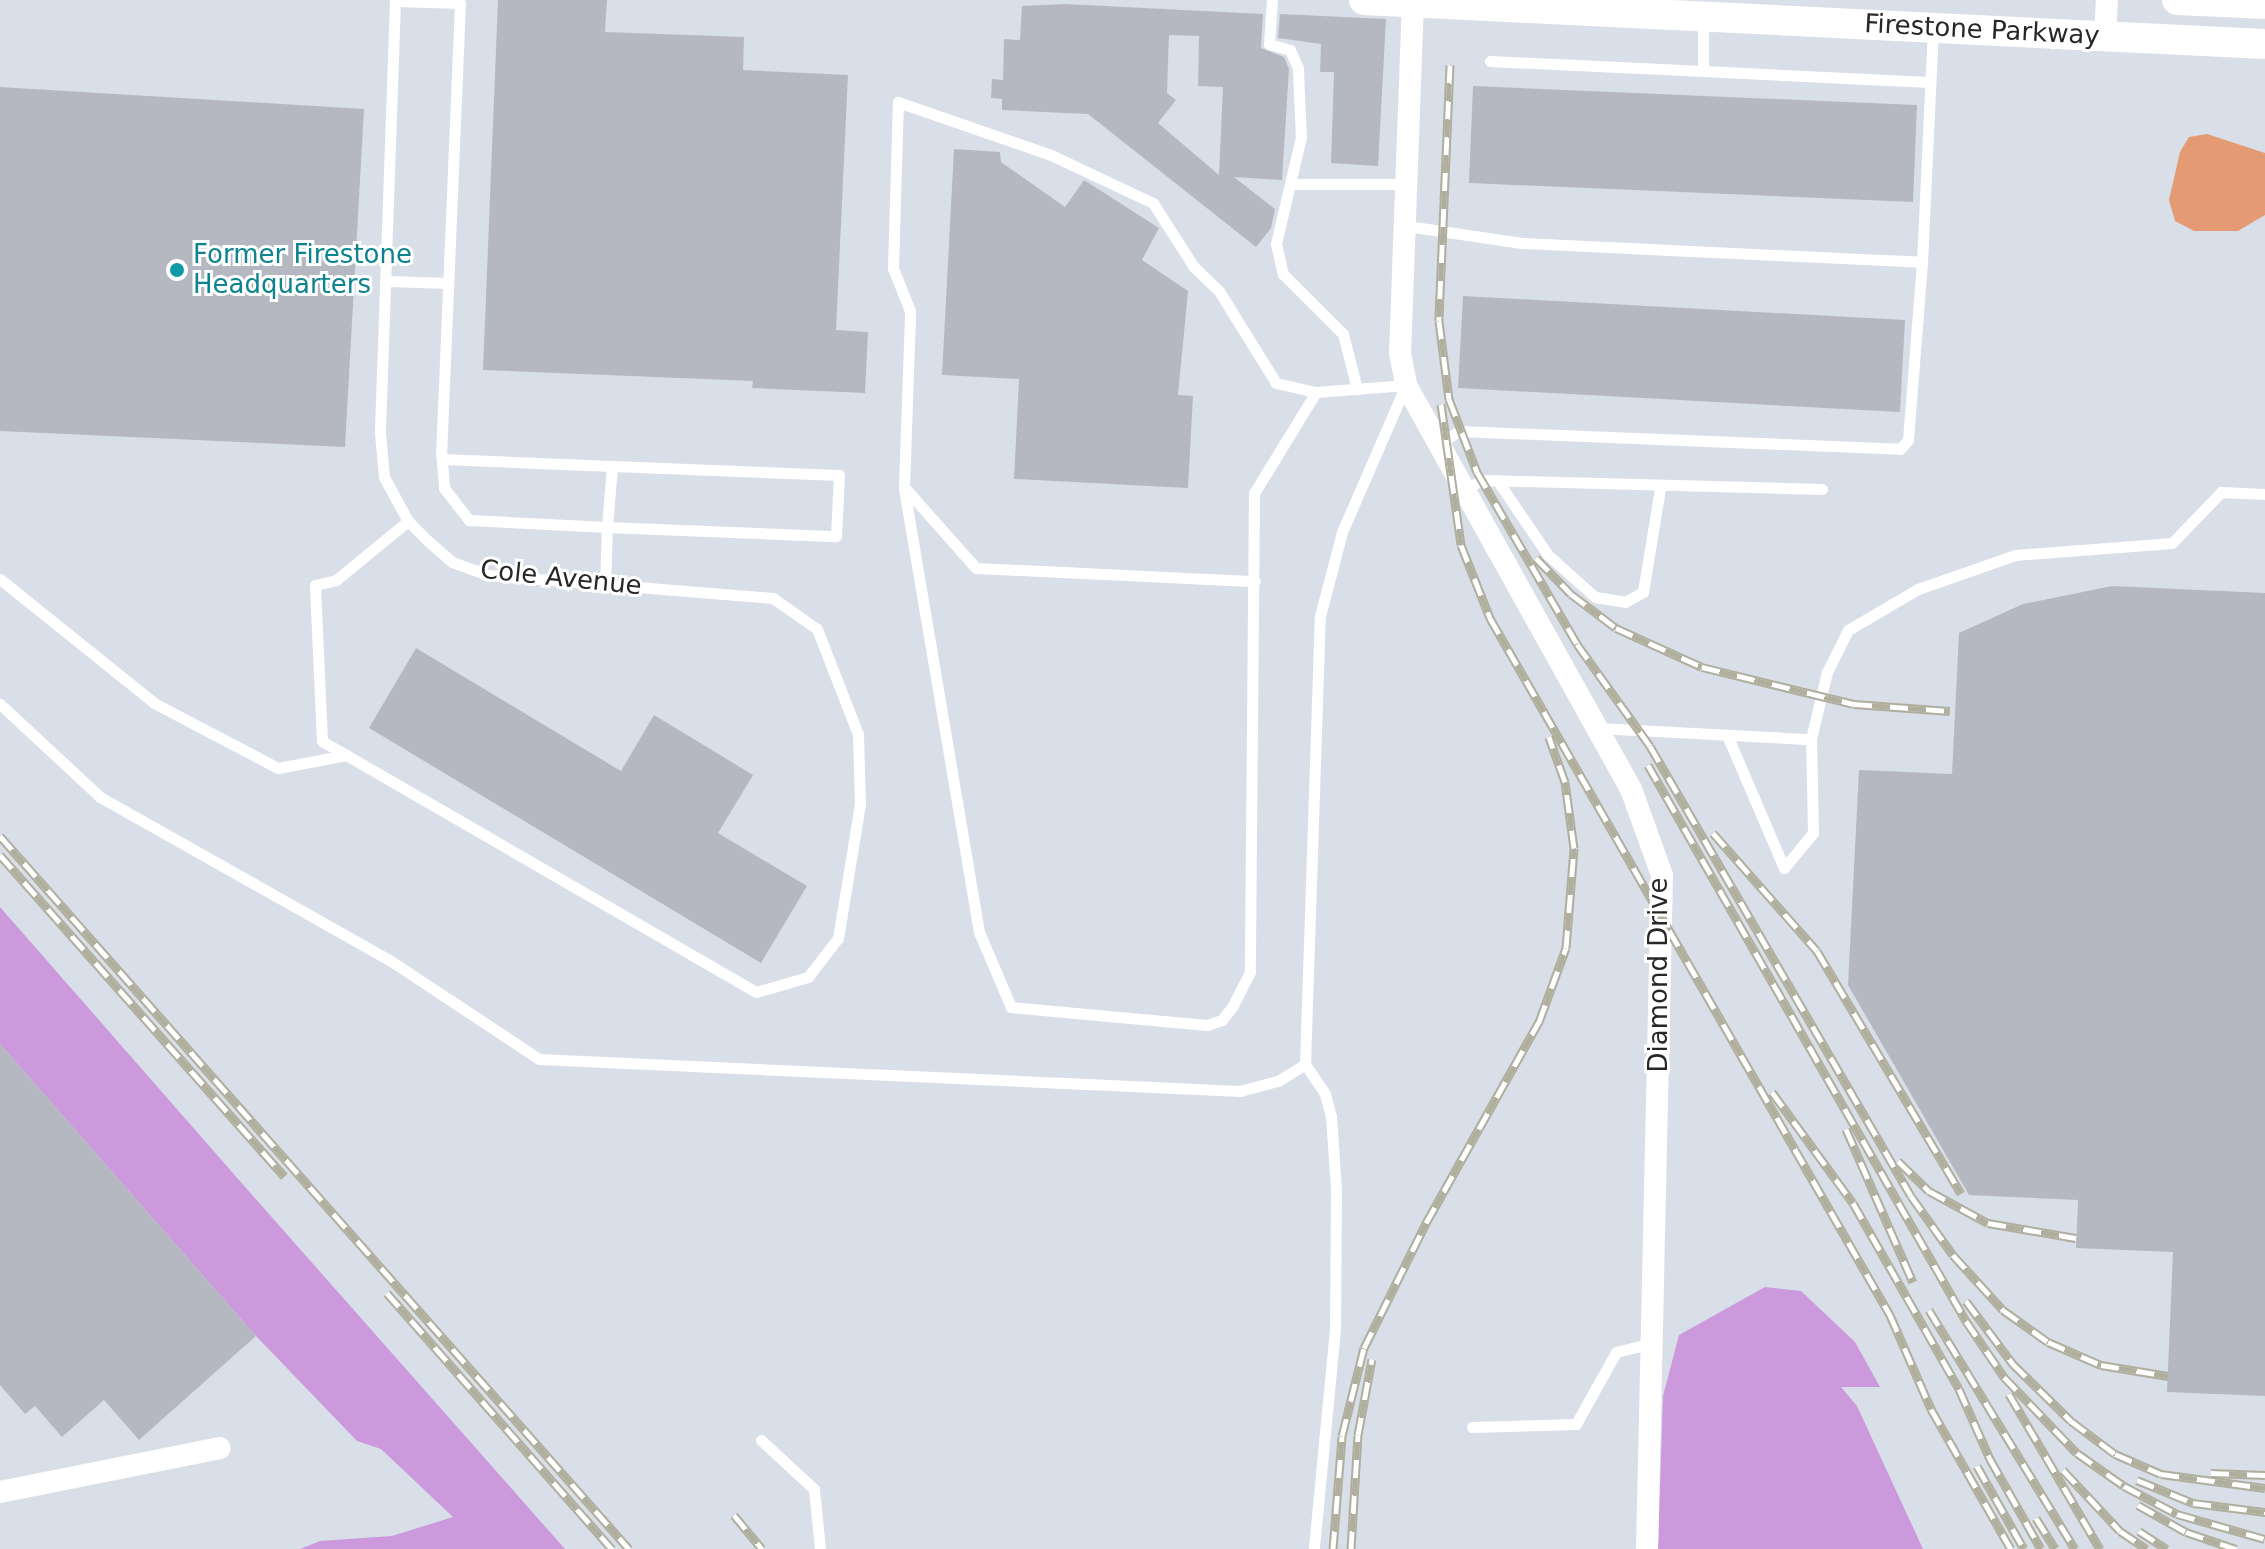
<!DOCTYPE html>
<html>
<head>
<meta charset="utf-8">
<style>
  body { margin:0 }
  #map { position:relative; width:2265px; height:1549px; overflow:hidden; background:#d9dfe9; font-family:"DejaVu Sans",sans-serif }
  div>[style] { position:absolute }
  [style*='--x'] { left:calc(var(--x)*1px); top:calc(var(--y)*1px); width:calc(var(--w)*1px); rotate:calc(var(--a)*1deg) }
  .green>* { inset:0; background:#cb99dc }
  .water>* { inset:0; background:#e49b73 }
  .building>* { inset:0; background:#b6b8c1 }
  .lane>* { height:11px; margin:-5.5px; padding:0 5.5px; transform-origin:5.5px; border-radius:5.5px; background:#fff }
  .street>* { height:22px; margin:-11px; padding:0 11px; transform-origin:11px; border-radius:11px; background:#fff }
  .secondary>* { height:30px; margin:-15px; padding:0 15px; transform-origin:15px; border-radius:15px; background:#fff }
  .rail>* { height:9px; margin-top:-4.5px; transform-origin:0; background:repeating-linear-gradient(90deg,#fff 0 18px,#b0af9d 0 36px); box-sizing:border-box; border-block:2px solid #b0af9d }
  .dots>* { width:22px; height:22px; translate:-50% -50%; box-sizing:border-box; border:4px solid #fff; border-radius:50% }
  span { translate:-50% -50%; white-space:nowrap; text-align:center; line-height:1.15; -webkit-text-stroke:6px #fff; paint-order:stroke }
  .street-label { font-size:26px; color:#272727 }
  .culture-label { font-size:26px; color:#0d838f }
  .left { translate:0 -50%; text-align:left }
</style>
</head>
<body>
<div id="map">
  <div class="green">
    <div style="clip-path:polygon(0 907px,246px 1188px,565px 1549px,300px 1549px,320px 1541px,392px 1536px,453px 1517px,381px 1449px,357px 1441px,256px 1336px,0 1044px)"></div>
    <div style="clip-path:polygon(1765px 1287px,1801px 1291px,1855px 1342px,1880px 1387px,1841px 1387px,1857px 1406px,1923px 1549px,1658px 1549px,1663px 1396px,1679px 1335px)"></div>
  </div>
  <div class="water">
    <div style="clip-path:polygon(2207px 134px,2265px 153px,2265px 215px,2238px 231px,2194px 231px,2175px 221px,2169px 200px,2180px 152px,2189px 137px)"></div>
  </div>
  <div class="building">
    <div style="clip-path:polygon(498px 0,607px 0,605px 32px,744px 37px,743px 70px,848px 75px,836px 330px,868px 332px,865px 393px,752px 388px,753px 381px,483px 370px)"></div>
    <div style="clip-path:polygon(evenodd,1065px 4px,1263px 14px,1261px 48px,1284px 57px,1289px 69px,1282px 180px,1234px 177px,1275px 209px,1271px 228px,1256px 247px,1088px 114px,1002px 110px,1002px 99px,991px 98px,992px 79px,1003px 80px,1004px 39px,1020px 40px,1022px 6px,1065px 4px,1169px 35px,1199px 36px,1198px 86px,1223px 87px,1219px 175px,1158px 123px,1176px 100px,1167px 93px,1169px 35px)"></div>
    <div style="clip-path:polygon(1280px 14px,1386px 19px,1378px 166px,1331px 163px,1334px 72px,1320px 72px,1321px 44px,1278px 38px)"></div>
    <div style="clip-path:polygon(1473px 86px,1917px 105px,1913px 202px,1469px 183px)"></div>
    <div style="clip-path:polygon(0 87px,364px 109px,345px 447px,0 431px)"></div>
    <div style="clip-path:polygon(954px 149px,1000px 152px,1001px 162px,1065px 207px,1084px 180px,1159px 228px,1142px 260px,1188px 291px,1178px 395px,1193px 396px,1188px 488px,1014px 479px,1019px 379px,942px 375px)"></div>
    <div style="clip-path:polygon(1463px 296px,1905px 320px,1900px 412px,1458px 388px)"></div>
    <div style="clip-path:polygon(2112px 586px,2265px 593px,2265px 1396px,2167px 1392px,2173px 1252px,2076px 1248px,2078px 1200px,1969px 1195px,1848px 985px,1859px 770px,1952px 774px,1959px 633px,2023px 604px)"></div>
    <div style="clip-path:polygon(416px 648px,621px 771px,654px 715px,753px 775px,718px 833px,807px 886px,761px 963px,369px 728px)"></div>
    <div style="clip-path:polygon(0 1044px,256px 1336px,139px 1440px,104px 1400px,62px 1437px,35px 1406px,25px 1414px,0 1385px)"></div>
  </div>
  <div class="lane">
    <div style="--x:395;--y:0;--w:433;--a:92"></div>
    <div style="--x:380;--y:433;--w:44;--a:84.8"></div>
    <div style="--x:384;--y:477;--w:50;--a:61.4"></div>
    <div style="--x:408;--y:521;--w:28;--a:45"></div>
    <div style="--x:428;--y:541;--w:32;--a:41"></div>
    <div style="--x:452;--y:562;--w:38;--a:20"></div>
    <div style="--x:488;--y:575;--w:286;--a:4.6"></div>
    <div style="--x:773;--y:598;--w:54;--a:35.2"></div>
    <div style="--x:817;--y:629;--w:113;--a:68.7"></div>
    <div style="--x:858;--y:734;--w:70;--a:88.4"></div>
    <div style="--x:860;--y:804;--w:136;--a:99.3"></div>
    <div style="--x:838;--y:938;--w:49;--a:127.6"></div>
    <div style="--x:808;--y:977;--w:54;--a:163.9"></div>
    <div style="--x:756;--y:992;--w:501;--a:-149.96"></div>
    <div style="--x:322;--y:741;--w:156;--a:-92.6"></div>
    <div style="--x:315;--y:585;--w:22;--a:-13"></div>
    <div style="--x:336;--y:580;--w:93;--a:-39.3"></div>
    <div style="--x:1272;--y:0;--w:44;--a:93.9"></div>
    <div style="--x:1269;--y:44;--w:22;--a:16"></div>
    <div style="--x:1290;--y:50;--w:20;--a:66"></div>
    <div style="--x:1298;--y:68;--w:27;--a:88"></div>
    <div style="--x:1299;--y:95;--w:42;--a:87.3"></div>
    <div style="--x:1301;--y:137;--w:110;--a:103.2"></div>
    <div style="--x:1276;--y:244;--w:31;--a:77"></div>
    <div style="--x:1283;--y:274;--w:85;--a:45"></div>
    <div style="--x:1343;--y:334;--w:57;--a:75.7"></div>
    <div style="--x:395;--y:1;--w:65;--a:1.8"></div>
    <div style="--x:460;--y:3;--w:448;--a:92.4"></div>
    <div style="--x:441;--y:451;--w:37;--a:85"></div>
    <div style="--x:444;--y:488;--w:41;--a:52"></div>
    <div style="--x:469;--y:520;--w:138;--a:2.9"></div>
    <div style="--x:607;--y:527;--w:58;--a:92"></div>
    <div style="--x:1703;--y:18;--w:53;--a:90"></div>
    <div style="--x:1703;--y:71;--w:227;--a:2.8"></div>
    <div style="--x:1490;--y:61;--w:213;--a:2.7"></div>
    <div style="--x:898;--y:102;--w:162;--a:19.1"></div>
    <div style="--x:1051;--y:155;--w:113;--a:25.2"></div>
    <div style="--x:1153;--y:203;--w:76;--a:57.4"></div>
    <div style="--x:1194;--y:267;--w:35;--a:44"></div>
    <div style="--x:1219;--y:291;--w:108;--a:58.2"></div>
    <div style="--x:1276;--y:383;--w:41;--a:12.7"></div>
    <div style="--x:1316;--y:392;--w:119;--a:121.5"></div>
    <div style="--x:1254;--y:493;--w:479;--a:90.5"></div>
    <div style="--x:1250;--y:972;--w:39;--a:117"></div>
    <div style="--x:1232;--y:1007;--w:16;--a:128"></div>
    <div style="--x:1222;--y:1020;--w:16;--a:162"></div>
    <div style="--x:1207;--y:1025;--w:197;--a:-174.8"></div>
    <div style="--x:1011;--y:1007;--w:82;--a:-113.1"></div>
    <div style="--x:979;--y:932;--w:451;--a:-99.6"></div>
    <div style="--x:904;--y:487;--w:176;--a:-88"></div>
    <div style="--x:910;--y:311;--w:46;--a:-111.6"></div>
    <div style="--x:893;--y:268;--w:166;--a:-88.3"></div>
    <div style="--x:1292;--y:184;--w:115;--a:0"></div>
    <div style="--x:1407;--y:226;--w:116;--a:8.4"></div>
    <div style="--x:1522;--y:243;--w:400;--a:2.7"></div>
    <div style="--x:1922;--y:262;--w:234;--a:-87.3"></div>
    <div style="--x:387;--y:281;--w:61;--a:1.9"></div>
    <div style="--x:1438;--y:445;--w:25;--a:-34"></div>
    <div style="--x:1459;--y:431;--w:441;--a:2.3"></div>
    <div style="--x:1900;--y:449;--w:12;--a:-48"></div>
    <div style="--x:1908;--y:440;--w:179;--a:-85.5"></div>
    <div style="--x:442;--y:459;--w:170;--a:2.4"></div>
    <div style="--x:612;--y:466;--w:61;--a:94.7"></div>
    <div style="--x:607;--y:527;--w:229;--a:2.3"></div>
    <div style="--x:836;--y:536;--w:61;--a:-87.2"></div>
    <div style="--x:839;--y:475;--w:227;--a:-177.7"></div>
    <div style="--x:1497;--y:480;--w:91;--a:55.8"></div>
    <div style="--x:1548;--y:555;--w:63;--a:41.8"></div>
    <div style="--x:1595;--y:597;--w:30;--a:9"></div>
    <div style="--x:1625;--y:602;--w:21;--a:-29"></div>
    <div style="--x:1643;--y:592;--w:105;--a:-80.7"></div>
    <div style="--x:904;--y:487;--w:108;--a:48.4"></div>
    <div style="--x:976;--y:568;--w:279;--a:2.7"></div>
    <div style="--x:1463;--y:490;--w:21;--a:-28"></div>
    <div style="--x:1482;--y:480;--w:340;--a:1.5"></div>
    <div style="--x:0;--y:579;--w:198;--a:38.8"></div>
    <div style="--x:154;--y:703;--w:140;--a:27.7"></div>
    <div style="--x:278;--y:768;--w:70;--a:-10.7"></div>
    <div style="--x:0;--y:704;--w:137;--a:42.9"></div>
    <div style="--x:100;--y:797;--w:334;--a:29.4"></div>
    <div style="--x:391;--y:961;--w:178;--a:33.5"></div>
    <div style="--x:539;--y:1059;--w:702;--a:2.61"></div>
    <div style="--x:1240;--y:1091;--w:39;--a:-15"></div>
    <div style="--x:1278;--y:1081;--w:32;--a:-32"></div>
    <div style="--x:1305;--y:1064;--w:448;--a:-88.1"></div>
    <div style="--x:1320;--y:616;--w:87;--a:-75.3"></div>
    <div style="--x:1342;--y:532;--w:160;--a:-66.5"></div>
    <div style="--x:1406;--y:385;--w:90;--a:175.6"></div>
    <div style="--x:1598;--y:728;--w:213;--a:3"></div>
    <div style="--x:1811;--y:739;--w:69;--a:-76.6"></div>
    <div style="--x:1827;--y:672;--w:47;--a:-63.4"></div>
    <div style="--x:1848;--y:630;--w:81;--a:-30.4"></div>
    <div style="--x:1918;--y:589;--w:103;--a:-19.3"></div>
    <div style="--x:2015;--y:555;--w:157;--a:-4.4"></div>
    <div style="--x:2172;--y:543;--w:71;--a:-46.1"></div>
    <div style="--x:2221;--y:492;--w:44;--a:2.6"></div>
    <div style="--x:1727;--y:735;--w:145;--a:66.8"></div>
    <div style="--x:1784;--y:868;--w:45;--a:-50.4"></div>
    <div style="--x:1813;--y:833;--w:94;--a:-91.2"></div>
    <div style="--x:1305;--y:1064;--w:36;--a:56"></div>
    <div style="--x:1325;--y:1094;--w:23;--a:75"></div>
    <div style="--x:1331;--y:1116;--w:73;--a:86.1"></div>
    <div style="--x:1336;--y:1189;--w:140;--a:90.4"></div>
    <div style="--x:1335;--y:1329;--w:221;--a:95.5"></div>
    <div style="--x:1472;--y:1427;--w:104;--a:-1.7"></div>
    <div style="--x:1576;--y:1424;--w:82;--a:-60.9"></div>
    <div style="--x:1616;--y:1352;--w:37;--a:-14"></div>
    <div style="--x:761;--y:1440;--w:72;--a:42.8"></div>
    <div style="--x:814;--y:1489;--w:60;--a:84.3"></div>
  </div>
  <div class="street">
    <div style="--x:1413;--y:0;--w:353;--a:92.1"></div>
    <div style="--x:1400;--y:353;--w:33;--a:79"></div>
    <div style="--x:1406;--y:385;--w:462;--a:60.9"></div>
    <div style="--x:1631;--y:789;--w:91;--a:70.2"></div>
    <div style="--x:1662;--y:875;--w:674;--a:91.27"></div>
    <div style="--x:2105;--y:37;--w:37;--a:-87"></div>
    <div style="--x:0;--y:1492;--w:224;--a:-11.3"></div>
  </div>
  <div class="secondary">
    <div style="--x:1364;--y:0;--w:902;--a:2.8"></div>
    <div style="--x:2177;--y:0;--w:88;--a:2.6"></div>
  </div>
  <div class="rail">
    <div style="--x:1450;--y:65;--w:256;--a:92.5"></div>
    <div style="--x:1439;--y:321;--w:79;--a:82.7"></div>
    <div style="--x:1449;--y:399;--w:78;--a:69"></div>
    <div style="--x:1477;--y:472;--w:199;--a:59.8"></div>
    <div style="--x:1577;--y:644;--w:125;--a:54.4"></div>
    <div style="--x:1650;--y:746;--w:520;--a:59.89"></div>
    <div style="--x:1911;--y:1196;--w:72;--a:54.6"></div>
    <div style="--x:1953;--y:1255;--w:74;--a:47.7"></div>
    <div style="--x:2003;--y:1310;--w:55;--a:35.4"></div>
    <div style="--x:2048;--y:1342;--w:58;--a:23.5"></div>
    <div style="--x:2101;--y:1365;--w:68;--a:9.3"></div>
    <div style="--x:1441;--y:404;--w:142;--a:81.9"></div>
    <div style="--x:1461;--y:545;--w:79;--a:68.3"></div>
    <div style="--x:1490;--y:618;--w:804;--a:60.15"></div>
    <div style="--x:1890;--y:1315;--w:103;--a:66.4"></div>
    <div style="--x:1931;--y:1409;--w:161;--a:60.3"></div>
    <div style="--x:1536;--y:558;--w:50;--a:45.8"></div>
    <div style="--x:1571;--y:594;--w:56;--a:37.1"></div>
    <div style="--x:1616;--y:628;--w:94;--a:24.4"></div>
    <div style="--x:1702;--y:667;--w:156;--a:13.7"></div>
    <div style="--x:1854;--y:704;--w:96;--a:4.2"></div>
    <div style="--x:1648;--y:765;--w:641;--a:60.23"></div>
    <div style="--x:1966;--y:1321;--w:68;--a:55.8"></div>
    <div style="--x:2004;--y:1377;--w:105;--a:46.2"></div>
    <div style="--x:2077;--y:1453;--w:57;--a:35.1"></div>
    <div style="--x:2124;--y:1486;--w:60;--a:27.8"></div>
    <div style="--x:2177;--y:1514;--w:91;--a:15.9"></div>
    <div style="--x:1713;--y:833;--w:157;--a:48.6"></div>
    <div style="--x:1817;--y:951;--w:282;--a:59.3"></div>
    <div style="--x:0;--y:836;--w:951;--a:48.58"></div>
    <div style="--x:0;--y:855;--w:429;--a:48.5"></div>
    <div style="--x:1772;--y:1092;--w:137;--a:53.9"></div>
    <div style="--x:1853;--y:1203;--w:214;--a:60.3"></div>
    <div style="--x:1959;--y:1389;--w:77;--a:66.1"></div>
    <div style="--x:1990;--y:1459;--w:103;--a:60.5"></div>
    <div style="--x:1846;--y:1129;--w:167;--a:66.4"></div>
    <div style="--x:1898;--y:1161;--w:43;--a:44.1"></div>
    <div style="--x:1929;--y:1191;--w:67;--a:28.5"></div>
    <div style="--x:1988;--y:1223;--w:89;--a:9.7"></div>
    <div style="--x:387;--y:1293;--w:341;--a:48.7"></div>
    <div style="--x:1966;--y:1301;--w:79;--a:53.3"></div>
    <div style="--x:2013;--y:1364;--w:81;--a:44.5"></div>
    <div style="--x:2071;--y:1421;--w:55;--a:36.9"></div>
    <div style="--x:2115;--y:1454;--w:50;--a:23.5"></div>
    <div style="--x:2161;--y:1474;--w:105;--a:7.7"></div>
    <div style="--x:1929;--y:1310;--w:280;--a:58.6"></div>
    <div style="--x:2009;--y:1394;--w:180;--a:59.6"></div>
    <div style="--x:1977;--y:1466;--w:95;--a:60.5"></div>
    <div style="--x:2063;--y:1470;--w:83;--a:46.9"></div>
    <div style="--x:2120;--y:1531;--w:32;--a:34"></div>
    <div style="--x:2211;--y:1473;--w:54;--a:2.1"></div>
    <div style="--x:2137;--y:1480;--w:61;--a:22.3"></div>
    <div style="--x:2193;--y:1503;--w:73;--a:7.1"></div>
    <div style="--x:2138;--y:1505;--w:55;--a:29.4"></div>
    <div style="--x:2186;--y:1532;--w:53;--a:18.8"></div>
    <div style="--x:734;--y:1515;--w:44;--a:50.5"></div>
    <div style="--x:2036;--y:1518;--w:36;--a:58"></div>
    <div style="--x:2139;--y:1531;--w:33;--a:33"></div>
    <div style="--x:1333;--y:1549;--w:113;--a:-85.4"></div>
    <div style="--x:1342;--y:1436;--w:91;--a:-76"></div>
    <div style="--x:1364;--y:1348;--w:140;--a:-63.6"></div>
    <div style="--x:1426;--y:1223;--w:231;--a:-60.7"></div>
    <div style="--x:1539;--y:1022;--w:79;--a:-70"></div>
    <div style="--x:1566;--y:948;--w:100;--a:-85.4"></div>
    <div style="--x:1574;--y:848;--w:67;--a:-97.8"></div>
    <div style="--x:1565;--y:782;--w:48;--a:-109.6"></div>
    <div style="--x:1351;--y:1549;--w:114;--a:-86.5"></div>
    <div style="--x:1358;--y:1435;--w:77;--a:-79.6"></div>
  </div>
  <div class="dots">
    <div style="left:177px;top:270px;background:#0f9aa8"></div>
  </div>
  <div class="street-label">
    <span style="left:1982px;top:30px;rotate:3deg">Firestone Parkway</span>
    <span style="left:561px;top:578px;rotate:6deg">Cole Avenue</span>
    <span style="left:1659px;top:975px;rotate:-90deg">Diamond Drive</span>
  </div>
  <div class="culture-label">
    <span class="left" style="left:193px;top:270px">Former Firestone<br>Headquarters</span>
  </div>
</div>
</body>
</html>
